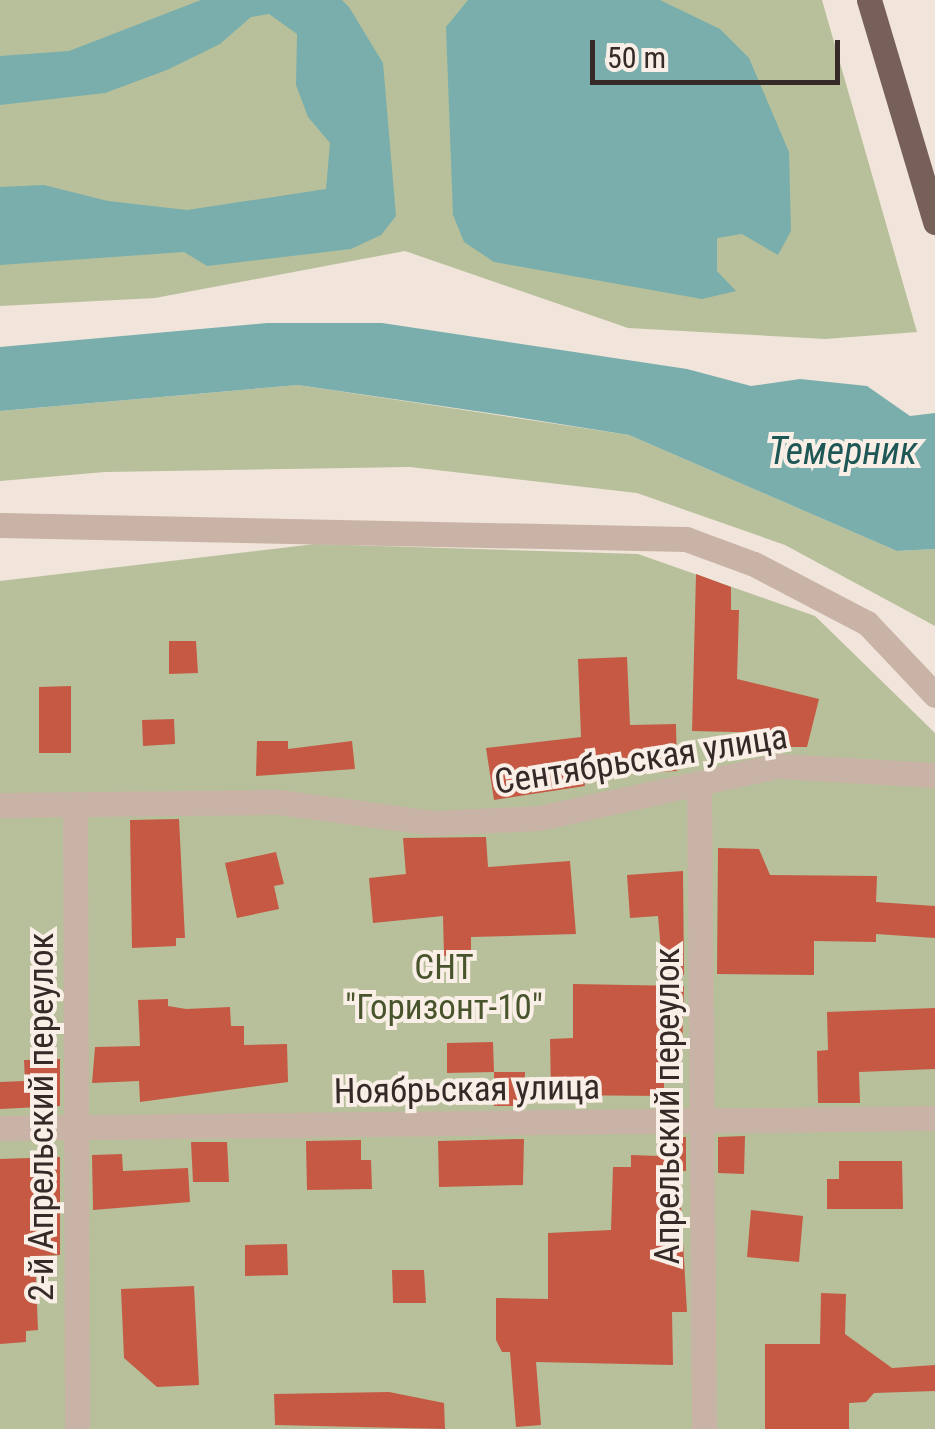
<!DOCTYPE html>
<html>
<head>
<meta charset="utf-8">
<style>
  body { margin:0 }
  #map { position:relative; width:935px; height:1429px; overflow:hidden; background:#f1e4da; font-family:"Roboto Condensed",sans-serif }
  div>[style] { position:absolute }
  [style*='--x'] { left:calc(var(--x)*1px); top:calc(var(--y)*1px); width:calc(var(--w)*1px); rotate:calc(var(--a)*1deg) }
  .green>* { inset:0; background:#b7c09a }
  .water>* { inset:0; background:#79aeac }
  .building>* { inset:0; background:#c55944 }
  .minor>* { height:25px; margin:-12.5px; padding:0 12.5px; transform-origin:12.5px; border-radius:12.5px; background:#c9b3a6 }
  .major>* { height:25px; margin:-12.5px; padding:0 12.5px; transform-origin:12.5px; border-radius:12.5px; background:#776058 }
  span { translate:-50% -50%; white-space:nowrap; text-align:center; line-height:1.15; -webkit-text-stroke:8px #f9efe6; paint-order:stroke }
  .street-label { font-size:35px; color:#352a27 }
  .park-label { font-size:35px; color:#48542b }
  .water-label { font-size:38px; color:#1d5756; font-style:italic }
  .scale { position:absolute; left:590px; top:40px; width:250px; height:45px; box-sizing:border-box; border:5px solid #352a27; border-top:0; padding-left:12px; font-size:30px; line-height:35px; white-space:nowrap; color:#352a27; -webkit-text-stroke:8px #f9efe6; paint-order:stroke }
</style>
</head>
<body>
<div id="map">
  <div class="green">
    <div style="clip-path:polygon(0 0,822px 0,917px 332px,825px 339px,628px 328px,405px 251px,155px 298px,0 306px)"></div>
    <div style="clip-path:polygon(298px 385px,629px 435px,897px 551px,935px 549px,935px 626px,785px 545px,637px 493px,410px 467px,105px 472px,0 481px,0 411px)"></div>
    <div style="clip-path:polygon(315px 544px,638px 554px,815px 616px,935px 733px,935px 1429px,0 1429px,0 581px)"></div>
  </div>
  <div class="water">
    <div style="clip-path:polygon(201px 0,342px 0,349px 7px,383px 63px,396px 216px,381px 235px,351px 249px,207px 266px,184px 252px,0 265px,0 187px,44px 185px,108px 201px,187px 210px,326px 189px,330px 143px,308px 117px,296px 85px,297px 34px,269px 14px,251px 17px,220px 44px,167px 70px,105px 93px,0 105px,0 56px,69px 51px)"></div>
    <div style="clip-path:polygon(468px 0,660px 0,720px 29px,749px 58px,789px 152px,791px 231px,778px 255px,742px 234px,717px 238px,717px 271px,736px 291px,702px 299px,494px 262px,464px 242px,453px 215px,446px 27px)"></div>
    <div style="clip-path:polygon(267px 323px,382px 323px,687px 369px,751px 386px,800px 379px,867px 386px,910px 416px,935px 413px,935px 549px,897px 551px,629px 435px,503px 415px,298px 385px,0 411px,0 347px)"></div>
  </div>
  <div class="building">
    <div style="clip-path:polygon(696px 574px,731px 587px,731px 610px,739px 610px,737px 679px,819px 699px,807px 747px,766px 747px,770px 733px,692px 731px)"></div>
    <div style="clip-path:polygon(169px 641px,196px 641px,198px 673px,169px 674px)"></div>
    <div style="clip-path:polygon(627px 657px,630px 725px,676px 724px,677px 771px,609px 774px,584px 780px,585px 786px,494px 800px,486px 748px,581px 737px,578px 659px)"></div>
    <div style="clip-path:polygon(71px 686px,71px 753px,39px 753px,39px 687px)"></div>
    <div style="clip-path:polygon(174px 719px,175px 744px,143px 746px,142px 720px)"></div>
    <div style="clip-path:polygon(257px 741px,288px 741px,288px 749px,352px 741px,355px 769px,256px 776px)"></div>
    <div style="clip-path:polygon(179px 819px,185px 938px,176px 938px,176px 946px,132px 948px,130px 820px)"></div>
    <div style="clip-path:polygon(486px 837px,488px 867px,570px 861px,576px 934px,471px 937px,471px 955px,444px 956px,443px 916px,373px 923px,369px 878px,406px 874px,403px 838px)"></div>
    <div style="clip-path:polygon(718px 848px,759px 849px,770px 875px,877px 876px,876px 902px,935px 906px,935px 938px,876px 934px,876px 942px,814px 941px,814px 975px,717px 974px)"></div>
    <div style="clip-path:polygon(276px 852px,284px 884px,274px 886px,279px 909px,237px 918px,225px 863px)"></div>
    <div style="clip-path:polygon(683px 871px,684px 975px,663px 975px,658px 916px,630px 918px,627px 875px)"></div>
    <div style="clip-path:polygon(573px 984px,684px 986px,682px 1049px,664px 1049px,664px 1096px,551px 1095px,550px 1039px,573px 1038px)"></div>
    <div style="clip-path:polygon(168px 999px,168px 1006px,186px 1009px,230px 1007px,231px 1026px,244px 1026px,244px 1045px,287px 1044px,288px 1082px,140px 1102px,139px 1081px,92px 1083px,95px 1047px,140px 1046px,138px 1000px)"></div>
    <div style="clip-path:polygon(935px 1008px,935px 1069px,859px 1072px,860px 1103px,818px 1103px,817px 1051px,828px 1050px,827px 1012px)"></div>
    <div style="clip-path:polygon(493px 1042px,494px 1072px,447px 1073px,447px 1043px)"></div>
    <div style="clip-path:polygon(60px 1059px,60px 1106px,0 1109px,0 1082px,25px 1081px,24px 1060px)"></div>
    <div style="clip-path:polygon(494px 1072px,525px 1072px,524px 1106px,494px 1106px)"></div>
    <div style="clip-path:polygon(745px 1136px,744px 1174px,718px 1173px,718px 1137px)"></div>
    <div style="clip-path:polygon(657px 1137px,686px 1137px,686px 1171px,679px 1171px,687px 1312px,672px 1312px,673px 1365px,536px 1362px,541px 1425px,516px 1427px,510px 1352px,502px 1352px,496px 1340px,496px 1298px,548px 1299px,548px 1233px,611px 1230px,613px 1167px,631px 1167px,631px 1155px,658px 1156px)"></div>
    <div style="clip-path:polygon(524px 1139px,523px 1185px,439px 1187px,438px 1141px)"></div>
    <div style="clip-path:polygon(361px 1140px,361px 1160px,371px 1160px,372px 1189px,307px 1190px,306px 1141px)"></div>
    <div style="clip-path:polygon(191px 1142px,227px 1142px,229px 1182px,193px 1182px)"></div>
    <div style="clip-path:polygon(122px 1154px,123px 1171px,188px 1168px,190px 1202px,93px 1210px,92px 1155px)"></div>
    <div style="clip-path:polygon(60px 1157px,60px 1255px,35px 1256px,38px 1330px,26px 1331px,26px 1342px,0 1344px,0 1159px)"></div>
    <div style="clip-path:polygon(839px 1161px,902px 1161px,903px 1209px,827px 1209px,827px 1179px,839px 1179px)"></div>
    <div style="clip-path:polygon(751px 1210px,803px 1216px,799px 1262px,747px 1257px)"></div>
    <div style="clip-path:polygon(287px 1244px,288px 1275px,245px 1276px,245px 1245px)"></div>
    <div style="clip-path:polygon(392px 1270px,424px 1270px,426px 1303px,393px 1303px)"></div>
    <div style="clip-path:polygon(194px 1286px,199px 1385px,157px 1387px,124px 1358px,121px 1289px)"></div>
    <div style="clip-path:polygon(821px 1293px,846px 1294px,845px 1334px,892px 1368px,935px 1365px,935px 1391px,874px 1393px,866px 1402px,849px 1403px,849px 1429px,765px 1429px,765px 1344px,820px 1344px)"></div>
    <div style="clip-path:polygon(389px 1392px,444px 1403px,445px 1429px,275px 1425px,274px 1394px)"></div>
  </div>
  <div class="minor">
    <div style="--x:0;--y:525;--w:686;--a:1.17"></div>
    <div style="--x:686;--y:539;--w:72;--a:20.2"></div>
    <div style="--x:754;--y:564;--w:127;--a:27.6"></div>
    <div style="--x:867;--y:623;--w:99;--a:46.6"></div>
    <div style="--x:699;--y:783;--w:646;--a:89.56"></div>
    <div style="--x:75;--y:804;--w:625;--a:89.82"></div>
    <div style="--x:0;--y:805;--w:279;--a:-0.6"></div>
    <div style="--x:279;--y:802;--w:157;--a:7.7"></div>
    <div style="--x:435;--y:823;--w:104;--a:-2.8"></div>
    <div style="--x:539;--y:818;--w:245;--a:-12.3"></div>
    <div style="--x:778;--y:766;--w:157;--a:3.3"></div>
    <div style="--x:0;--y:1128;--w:935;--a:-0.61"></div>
  </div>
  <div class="major">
    <div style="--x:869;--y:0;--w:232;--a:73.4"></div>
  </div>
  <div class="street-label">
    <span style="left:641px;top:760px;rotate:-9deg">Сентябрьская улица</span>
    <span style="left:467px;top:1090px;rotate:-1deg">Ноябрьская улица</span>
    <span style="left:668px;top:1106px;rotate:-90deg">Апрельский переулок</span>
    <span style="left:42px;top:1117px;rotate:-90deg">2-й Апрельский переулок</span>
  </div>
  <div class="park-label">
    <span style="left:444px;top:988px">СНТ<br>"Горизонт-10"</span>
  </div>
  <div class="water-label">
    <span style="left:843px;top:452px">Темерник</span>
  </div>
  <div class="scale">50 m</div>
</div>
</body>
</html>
